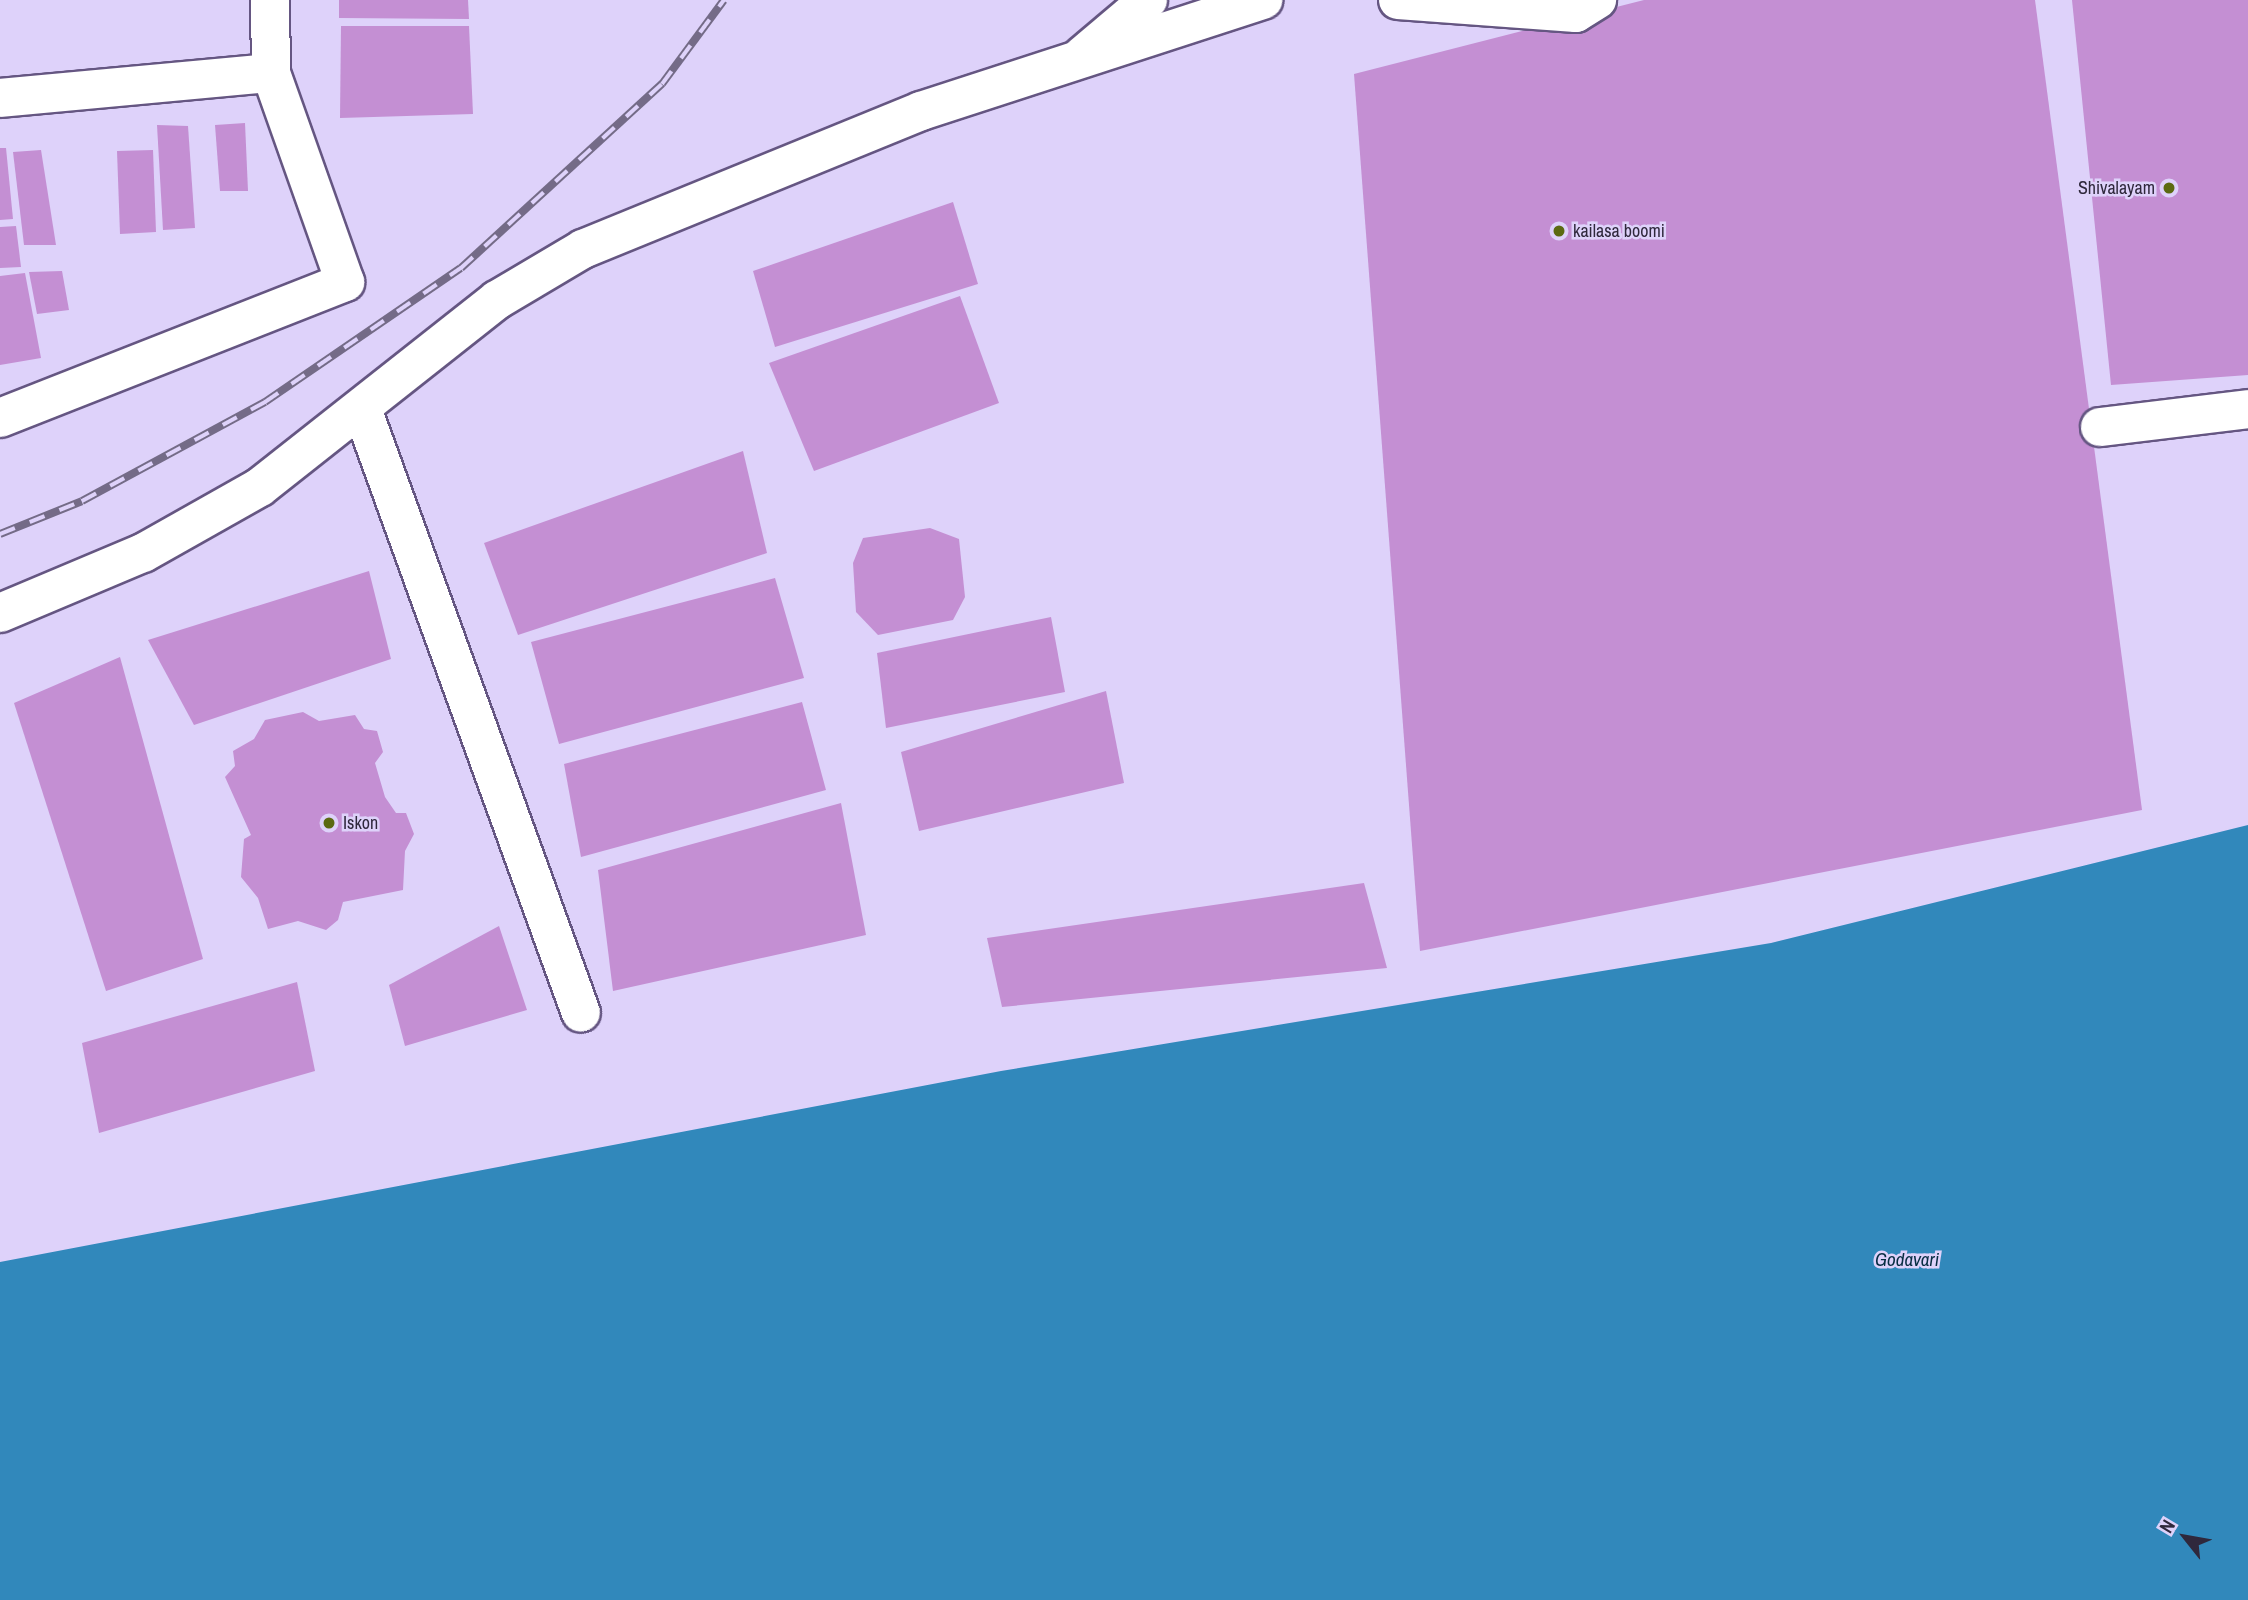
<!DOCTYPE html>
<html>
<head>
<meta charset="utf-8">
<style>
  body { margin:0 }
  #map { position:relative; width:2248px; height:1600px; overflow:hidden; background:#ded2fa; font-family:"Archivo Narrow",sans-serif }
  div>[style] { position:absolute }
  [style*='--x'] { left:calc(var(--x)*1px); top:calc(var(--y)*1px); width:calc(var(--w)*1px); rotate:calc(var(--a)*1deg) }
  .water>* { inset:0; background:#3188bb }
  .building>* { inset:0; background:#c48fd3 }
  .roads { filter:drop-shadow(2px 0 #655682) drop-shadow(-2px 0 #655682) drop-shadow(0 2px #655682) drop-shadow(0 -2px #655682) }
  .minor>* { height:38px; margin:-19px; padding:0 19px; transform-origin:19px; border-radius:19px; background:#fff }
  .secondary>* { height:38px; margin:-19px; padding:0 19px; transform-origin:19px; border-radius:19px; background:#fff }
  .rail>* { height:8px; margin-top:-4px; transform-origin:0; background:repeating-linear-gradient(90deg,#ded2fa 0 16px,#746b87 0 32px); box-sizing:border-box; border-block:2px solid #746b87 }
  .dots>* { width:19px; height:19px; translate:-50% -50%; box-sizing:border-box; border:4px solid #ded2fa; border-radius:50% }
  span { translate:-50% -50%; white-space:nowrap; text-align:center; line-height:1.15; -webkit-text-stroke:5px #ded2fa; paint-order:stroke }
  .poi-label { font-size:18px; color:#2f283c }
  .right { translate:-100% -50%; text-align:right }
  .left { translate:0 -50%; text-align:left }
  .water-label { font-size:19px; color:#072d42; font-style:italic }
  .north { position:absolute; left:2150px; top:1502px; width:70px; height:70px; -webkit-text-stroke:5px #ded2fa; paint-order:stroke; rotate:301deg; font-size:19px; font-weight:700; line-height:28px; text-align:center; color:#2f283c }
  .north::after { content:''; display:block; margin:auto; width:24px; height:32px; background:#2f283c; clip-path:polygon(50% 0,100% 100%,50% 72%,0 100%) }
</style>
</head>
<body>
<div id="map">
  <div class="water">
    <div style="clip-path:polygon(2248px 825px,2248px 1600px,0 1600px,0 1262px,1001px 1071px,1771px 943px)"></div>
  </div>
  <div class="building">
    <div style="clip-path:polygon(339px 0,468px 0,469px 19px,339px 18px)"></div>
    <div style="clip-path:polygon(1644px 0,2035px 0,2142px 810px,1420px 951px,1354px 74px)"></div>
    <div style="clip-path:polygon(2072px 0,2248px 0,2248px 375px,2111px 385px)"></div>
    <div style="clip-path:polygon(341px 26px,469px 26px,473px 114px,340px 118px)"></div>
    <div style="clip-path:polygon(245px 123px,248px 191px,220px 191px,215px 125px)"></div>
    <div style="clip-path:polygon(157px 125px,188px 126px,195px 228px,163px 230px)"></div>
    <div style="clip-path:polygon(0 148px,6px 148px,13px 219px,0 220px)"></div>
    <div style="clip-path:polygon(41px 150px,56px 245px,24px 245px,13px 152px)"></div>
    <div style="clip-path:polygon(153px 150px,156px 232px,120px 234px,117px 151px)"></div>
    <div style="clip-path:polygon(953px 202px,978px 284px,775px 347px,753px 271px)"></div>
    <div style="clip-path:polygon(16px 226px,21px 267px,0 268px,0 227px)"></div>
    <div style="clip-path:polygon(62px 271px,69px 310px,37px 314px,29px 272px)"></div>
    <div style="clip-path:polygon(25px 273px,41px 358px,0 365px,0 276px)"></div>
    <div style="clip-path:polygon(960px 296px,999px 403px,814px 471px,769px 363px)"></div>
    <div style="clip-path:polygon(743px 451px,767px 553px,518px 635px,484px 543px)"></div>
    <div style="clip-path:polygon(930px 528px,959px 539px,965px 597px,953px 620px,878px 635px,856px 612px,853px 563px,863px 538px)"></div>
    <div style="clip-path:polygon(369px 571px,391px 659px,194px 725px,148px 640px)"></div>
    <div style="clip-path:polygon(775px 578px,804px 678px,559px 744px,531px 642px)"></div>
    <div style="clip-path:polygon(1051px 617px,1065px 692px,886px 728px,877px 653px)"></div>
    <div style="clip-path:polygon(120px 657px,203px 959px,106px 991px,14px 703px)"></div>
    <div style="clip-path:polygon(1106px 691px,1124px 783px,919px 831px,901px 752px)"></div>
    <div style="clip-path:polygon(802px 702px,826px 790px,581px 857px,564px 764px)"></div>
    <div style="clip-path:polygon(303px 712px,319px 721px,355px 715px,364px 729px,377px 731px,383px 752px,375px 763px,385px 797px,396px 813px,406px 813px,414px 834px,405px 851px,403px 890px,343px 902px,338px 920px,326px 930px,298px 921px,268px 929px,258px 898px,241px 877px,244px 839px,251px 835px,225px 777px,235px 766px,233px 751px,254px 739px,265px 720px)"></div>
    <div style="clip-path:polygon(841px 803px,866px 935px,613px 991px,598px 870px)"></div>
    <div style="clip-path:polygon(1364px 883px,1387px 968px,1002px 1007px,987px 938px)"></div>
    <div style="clip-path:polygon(499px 926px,527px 1010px,405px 1046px,389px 985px)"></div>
    <div style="clip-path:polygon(297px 982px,315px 1071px,99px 1133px,82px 1043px)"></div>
  </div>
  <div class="roads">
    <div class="minor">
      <div style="--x:1083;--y:55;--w:85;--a:-40.2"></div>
      <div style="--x:0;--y:98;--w:272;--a:-5.3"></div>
      <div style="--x:271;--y:73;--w:73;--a:-90.8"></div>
      <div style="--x:362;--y:409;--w:642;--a:70.07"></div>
      <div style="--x:0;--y:418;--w:371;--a:-21.5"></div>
      <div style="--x:345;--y:282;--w:222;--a:-109.5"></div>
      <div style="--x:2100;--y:427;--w:149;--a:-6.9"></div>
    </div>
    <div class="secondary">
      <div style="--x:1398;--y:0;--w:178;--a:4.2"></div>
      <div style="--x:1576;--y:13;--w:25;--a:-32"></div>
      <div style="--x:0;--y:613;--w:155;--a:-22.8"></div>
      <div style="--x:143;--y:553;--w:134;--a:-29.4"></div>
      <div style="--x:260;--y:487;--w:302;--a:-38.3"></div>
      <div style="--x:497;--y:300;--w:100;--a:-30.7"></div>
      <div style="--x:583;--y:249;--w:365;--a:-22.2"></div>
      <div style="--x:921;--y:111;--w:360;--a:-18"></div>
    </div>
  </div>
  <div class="rail">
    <div style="--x:0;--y:534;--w:88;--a:-21.9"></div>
    <div style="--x:82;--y:501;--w:208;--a:-28.4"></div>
    <div style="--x:265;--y:402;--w:237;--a:-34.4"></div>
    <div style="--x:461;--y:268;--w:273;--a:-42.5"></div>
    <div style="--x:662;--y:84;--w:104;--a:-53.6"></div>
  </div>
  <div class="dots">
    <div style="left:2169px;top:188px;background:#5b6a12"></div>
    <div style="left:1559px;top:231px;background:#5b6a12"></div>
    <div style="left:329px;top:823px;background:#5b6a12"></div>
  </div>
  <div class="poi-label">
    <span class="right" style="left:2155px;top:188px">Shivalayam</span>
    <span class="left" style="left:1573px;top:231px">kailasa boomi</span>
    <span class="left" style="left:343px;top:823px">Iskon</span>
  </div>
  <div class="water-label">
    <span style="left:1907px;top:1260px">Godavari</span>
  </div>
  <div class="north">N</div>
</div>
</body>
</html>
